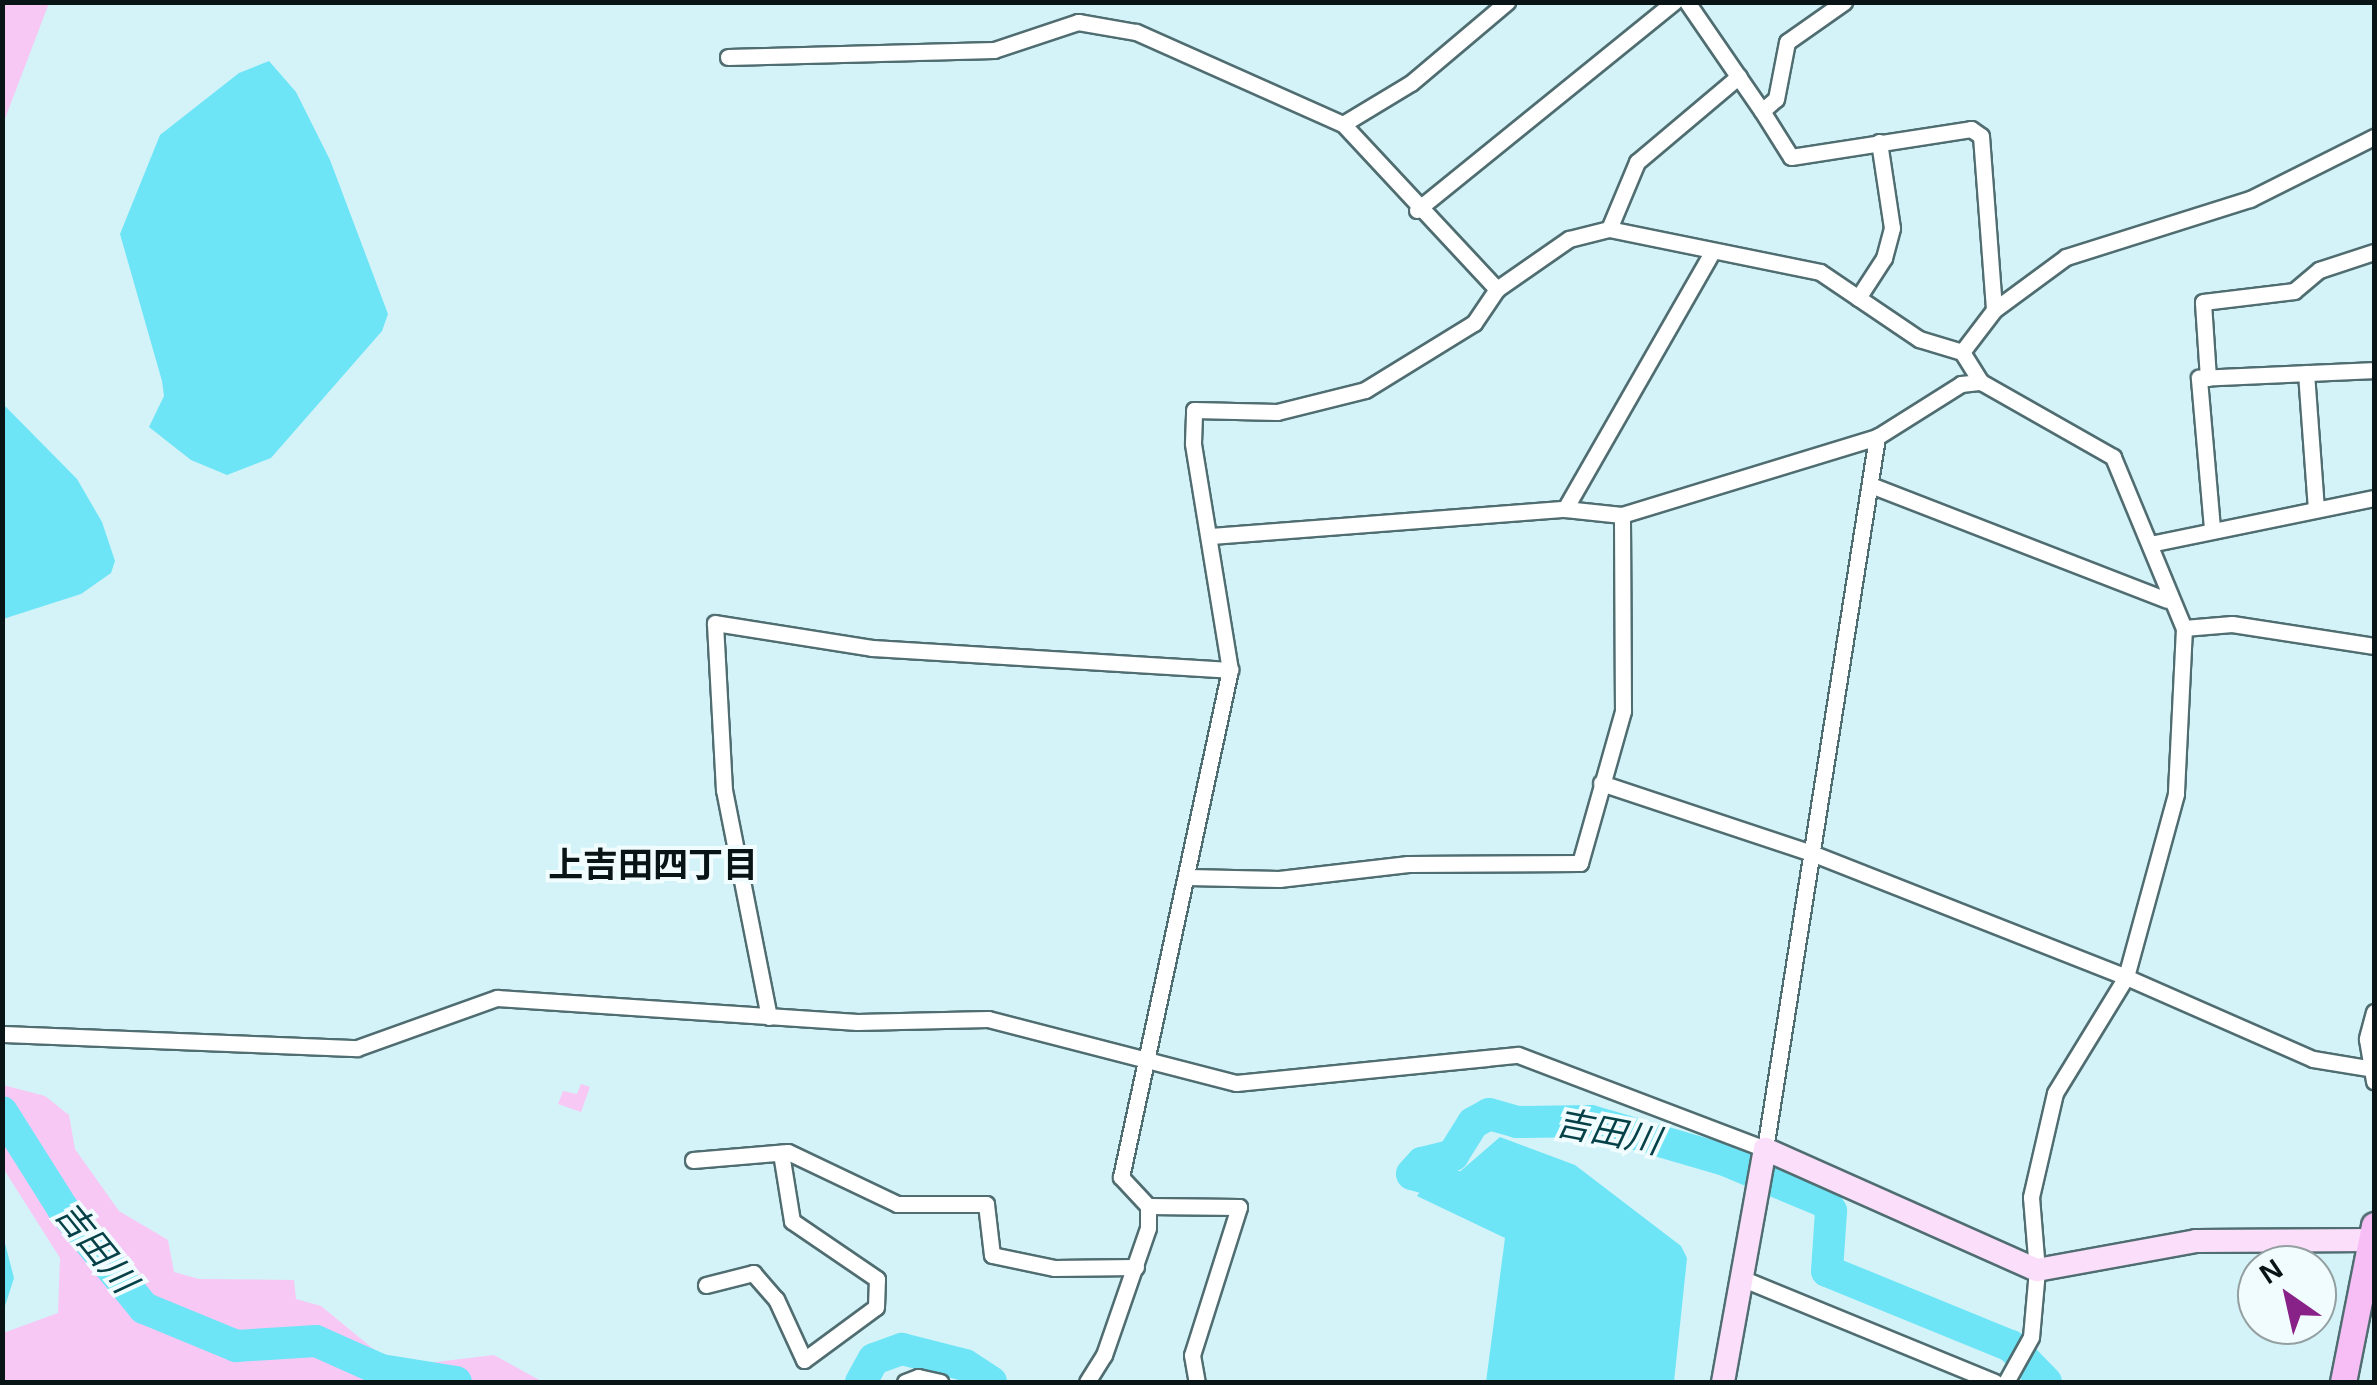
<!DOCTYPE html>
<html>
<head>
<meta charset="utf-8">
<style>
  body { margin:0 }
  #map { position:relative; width:2377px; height:1385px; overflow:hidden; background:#d3f3f8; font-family:Helvetica,"Noto Sans JP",sans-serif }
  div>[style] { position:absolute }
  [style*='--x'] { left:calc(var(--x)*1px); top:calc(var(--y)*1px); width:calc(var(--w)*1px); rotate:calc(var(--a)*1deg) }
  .green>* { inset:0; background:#f8c8f5 }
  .water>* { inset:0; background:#6de5f7 }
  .river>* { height:32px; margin:-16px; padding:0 16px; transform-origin:16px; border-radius:16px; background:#6de5f7 }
  .roads { filter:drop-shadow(2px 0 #506d71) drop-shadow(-2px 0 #506d71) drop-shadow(0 2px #506d71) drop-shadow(0 -2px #506d71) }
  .street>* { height:15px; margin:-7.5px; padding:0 7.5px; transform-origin:7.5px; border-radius:7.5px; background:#fff }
  .secondary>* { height:22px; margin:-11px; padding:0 11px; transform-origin:11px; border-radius:11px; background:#fbdffa }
  .primary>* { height:25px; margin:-12.5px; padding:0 12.5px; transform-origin:12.5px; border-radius:12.5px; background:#f7bef5 }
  span { translate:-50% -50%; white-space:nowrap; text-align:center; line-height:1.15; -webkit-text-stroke:8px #f0fcfe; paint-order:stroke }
  .neighbourhood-label { font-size:35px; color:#091416; font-weight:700 }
  .water-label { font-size:35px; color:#064148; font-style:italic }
  .frame { position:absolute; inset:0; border:5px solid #091416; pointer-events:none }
  .north { position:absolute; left:2237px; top:1245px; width:100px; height:100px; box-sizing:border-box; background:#f0fcfe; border:2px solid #949fa1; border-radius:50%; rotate:326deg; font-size:28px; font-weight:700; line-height:40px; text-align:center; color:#091416 }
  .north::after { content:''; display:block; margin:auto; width:35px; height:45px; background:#892288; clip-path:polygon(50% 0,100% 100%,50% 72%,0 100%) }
</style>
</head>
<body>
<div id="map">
  <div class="green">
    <div style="clip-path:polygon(3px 2px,49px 3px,3px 124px,2px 3px)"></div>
    <div style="clip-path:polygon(581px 1084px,590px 1087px,581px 1112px,558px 1104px,563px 1091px,577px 1094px)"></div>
    <div style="clip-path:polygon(3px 1085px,45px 1096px,69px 1115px,75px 1149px,119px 1211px,168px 1240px,174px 1272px,199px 1279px,294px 1280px,296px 1299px,321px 1306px,382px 1356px,411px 1365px,494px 1355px,543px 1382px,3px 1382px,3px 1333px,58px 1313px,60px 1258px,3px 1168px)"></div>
  </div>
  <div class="water">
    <div style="clip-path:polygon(269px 61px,296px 92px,330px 160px,388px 314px,382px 331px,271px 458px,227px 475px,191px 460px,149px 427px,164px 396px,162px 381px,120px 234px,160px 135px,239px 73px)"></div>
    <div style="clip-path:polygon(2px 403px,77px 479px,102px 522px,115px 561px,111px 573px,81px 594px,3px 619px)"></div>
    <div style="clip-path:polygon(1500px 1137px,1575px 1165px,1681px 1246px,1687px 1258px,1674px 1382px,1486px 1382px,1505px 1238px,1417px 1196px,1441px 1165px,1456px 1175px)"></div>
    <div style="clip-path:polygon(2px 1232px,14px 1278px,3px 1312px,2px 1312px)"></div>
  </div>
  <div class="river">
    <div style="--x:2;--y:1112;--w:115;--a:57.8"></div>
    <div style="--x:63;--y:1209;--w:128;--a:50.7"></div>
    <div style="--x:144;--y:1308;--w:100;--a:22.4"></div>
    <div style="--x:236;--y:1346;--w:80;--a:-3.6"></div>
    <div style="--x:316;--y:1341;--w:71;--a:24"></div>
    <div style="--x:381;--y:1370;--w:76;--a:9.1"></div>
    <div style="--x:1471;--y:1191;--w:61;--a:-163.9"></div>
    <div style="--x:1412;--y:1174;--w:15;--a:-48"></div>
    <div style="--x:1422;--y:1163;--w:32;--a:-14"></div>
    <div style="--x:1453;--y:1155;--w:38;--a:-58"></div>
    <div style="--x:1473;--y:1123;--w:18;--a:-29"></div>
    <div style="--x:1489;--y:1114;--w:29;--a:16"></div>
    <div style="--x:1517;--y:1122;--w:74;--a:-0.8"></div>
    <div style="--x:1591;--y:1121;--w:140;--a:16.2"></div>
    <div style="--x:1725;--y:1160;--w:108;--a:22.8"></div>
    <div style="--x:1825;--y:1202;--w:11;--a:56"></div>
    <div style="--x:1831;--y:1211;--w:60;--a:93.8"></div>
    <div style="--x:1827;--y:1271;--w:199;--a:22.2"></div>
    <div style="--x:2011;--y:1346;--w:50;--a:45.8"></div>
    <div style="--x:861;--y:1382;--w:26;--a:-61"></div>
    <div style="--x:874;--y:1359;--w:30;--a:-20"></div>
    <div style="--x:902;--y:1349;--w:65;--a:14.3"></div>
    <div style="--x:965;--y:1365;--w:31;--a:33"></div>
  </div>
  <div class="roads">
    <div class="street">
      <div style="--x:1687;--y:2;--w:132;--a:55.5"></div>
      <div style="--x:1762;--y:111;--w:18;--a:-41"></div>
      <div style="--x:1776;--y:99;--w:58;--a:-79.1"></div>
      <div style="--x:1787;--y:42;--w:70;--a:-35.1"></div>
      <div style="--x:728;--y:57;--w:266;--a:-1.5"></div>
      <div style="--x:994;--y:50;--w:89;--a:-18.4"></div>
      <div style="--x:1078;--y:22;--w:59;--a:9.8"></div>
      <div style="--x:1136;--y:32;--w:227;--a:24"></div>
      <div style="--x:1343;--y:124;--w:226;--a:47"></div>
      <div style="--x:1762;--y:111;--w:54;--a:57.8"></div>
      <div style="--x:1791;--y:157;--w:182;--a:-8.8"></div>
      <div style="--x:1971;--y:129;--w:12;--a:35"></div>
      <div style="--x:1981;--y:136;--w:174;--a:85.7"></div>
      <div style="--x:1343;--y:124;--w:79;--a:-31.1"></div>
      <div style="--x:1411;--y:83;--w:126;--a:-40.2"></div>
      <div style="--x:1417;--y:210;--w:331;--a:-39"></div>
      <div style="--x:1609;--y:229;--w:73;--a:-67.3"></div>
      <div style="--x:1637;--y:162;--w:133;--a:-40.1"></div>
      <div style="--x:1858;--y:298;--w:48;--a:-57"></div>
      <div style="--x:1884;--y:258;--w:31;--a:-75"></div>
      <div style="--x:1892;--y:228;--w:87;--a:-98.6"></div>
      <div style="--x:1962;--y:352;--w:53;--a:-52.7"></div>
      <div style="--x:1994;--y:310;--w:89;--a:-36.4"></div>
      <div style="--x:2066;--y:257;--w:193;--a:-17.5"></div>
      <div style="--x:2250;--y:199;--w:139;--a:-26.6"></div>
      <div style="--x:2306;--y:373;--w:136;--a:85.8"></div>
      <div style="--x:2208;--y:378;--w:76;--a:-93.8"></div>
      <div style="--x:2203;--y:302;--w:92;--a:-6.9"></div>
      <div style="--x:2294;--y:291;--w:33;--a:-40"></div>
      <div style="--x:2319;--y:270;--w:58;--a:-18.1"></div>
      <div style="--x:1873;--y:486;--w:315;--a:21.2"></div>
      <div style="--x:1565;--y:509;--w:296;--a:-60.2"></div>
      <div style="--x:2212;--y:528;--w:151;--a:-95"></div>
      <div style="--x:2199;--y:378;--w:175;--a:-2.6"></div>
      <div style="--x:1211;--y:536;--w:355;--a:-4.4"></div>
      <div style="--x:1565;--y:509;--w:57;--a:6"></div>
      <div style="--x:1622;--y:515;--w:267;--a:-17"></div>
      <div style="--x:1877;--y:437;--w:99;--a:-32.2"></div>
      <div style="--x:1961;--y:384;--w:20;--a:-6"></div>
      <div style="--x:1981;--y:382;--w:152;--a:29.6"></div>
      <div style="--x:2113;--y:457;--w:185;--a:67.5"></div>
      <div style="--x:2184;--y:628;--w:166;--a:92.8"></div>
      <div style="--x:2176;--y:794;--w:190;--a:105.3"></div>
      <div style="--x:2126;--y:977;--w:136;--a:121.5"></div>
      <div style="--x:2055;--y:1093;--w:107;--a:103"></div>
      <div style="--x:2031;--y:1197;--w:73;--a:85.3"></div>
      <div style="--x:2037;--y:1270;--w:67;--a:95.1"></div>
      <div style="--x:2031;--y:1337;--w:51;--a:119.1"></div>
      <div style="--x:2150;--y:544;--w:229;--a:-11.6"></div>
      <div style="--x:2184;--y:628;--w:48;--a:-4.8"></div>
      <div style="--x:2232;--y:624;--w:144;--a:8.8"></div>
      <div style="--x:1601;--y:783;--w:225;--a:18.4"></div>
      <div style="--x:1814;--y:854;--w:335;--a:21.5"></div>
      <div style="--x:2126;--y:977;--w:204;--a:23.7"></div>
      <div style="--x:2313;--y:1059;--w:56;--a:9.3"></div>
      <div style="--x:1188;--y:877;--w:91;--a:1.3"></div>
      <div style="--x:1279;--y:879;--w:130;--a:-6.6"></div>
      <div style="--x:1408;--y:864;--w:172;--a:-0.3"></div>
      <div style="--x:1580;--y:863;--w:158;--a:-74.2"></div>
      <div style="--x:1623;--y:711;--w:196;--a:-90.3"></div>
      <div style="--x:2374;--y:1012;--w:28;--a:105"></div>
      <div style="--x:2367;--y:1039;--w:43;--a:80.5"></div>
      <div style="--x:769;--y:1017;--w:231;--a:-101.2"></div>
      <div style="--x:724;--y:790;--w:167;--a:-93.1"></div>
      <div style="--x:715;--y:623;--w:159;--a:9"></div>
      <div style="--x:872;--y:648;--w:359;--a:3.5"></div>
      <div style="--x:2;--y:1034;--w:355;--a:2.3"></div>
      <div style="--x:357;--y:1048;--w:149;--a:-19.7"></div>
      <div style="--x:497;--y:998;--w:361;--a:3.8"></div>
      <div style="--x:857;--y:1022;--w:131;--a:-1.3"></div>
      <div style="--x:988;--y:1019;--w:256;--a:14.5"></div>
      <div style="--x:1236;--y:1083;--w:283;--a:-5.7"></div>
      <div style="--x:1518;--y:1055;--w:264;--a:20.8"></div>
      <div style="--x:1765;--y:1149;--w:721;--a:-81.06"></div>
      <div style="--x:693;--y:1160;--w:95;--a:-4.8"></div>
      <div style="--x:788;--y:1152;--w:121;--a:25.5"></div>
      <div style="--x:897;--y:1204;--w:89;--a:0"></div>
      <div style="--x:986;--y:1204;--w:51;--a:83.3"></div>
      <div style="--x:992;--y:1255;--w:63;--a:11.8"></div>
      <div style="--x:1054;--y:1268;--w:82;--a:-0.7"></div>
      <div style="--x:1148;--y:1206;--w:91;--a:0.6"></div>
      <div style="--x:1239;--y:1207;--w:155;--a:107.6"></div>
      <div style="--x:1192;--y:1355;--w:27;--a:80"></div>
      <div style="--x:1741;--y:1278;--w:274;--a:22.3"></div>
      <div style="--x:706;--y:1285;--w:49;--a:-14.3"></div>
      <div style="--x:753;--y:1273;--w:35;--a:49"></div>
      <div style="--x:776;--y:1299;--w:67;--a:65.3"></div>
      <div style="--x:804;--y:1360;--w:89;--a:-36.4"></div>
      <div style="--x:876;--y:1307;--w:28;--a:-88"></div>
      <div style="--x:877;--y:1279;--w:103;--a:-145.7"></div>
      <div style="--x:792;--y:1221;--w:69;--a:-99.2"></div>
      <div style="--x:905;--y:1382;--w:14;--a:-21"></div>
      <div style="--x:918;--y:1377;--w:23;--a:13"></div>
      <div style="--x:1087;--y:1382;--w:32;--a:-58"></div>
      <div style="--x:1104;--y:1355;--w:134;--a:-70.9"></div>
      <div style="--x:1148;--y:1228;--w:22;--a:-90"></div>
      <div style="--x:1148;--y:1206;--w:40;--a:-133"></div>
      <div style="--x:1121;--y:1177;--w:519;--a:-77.87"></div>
      <div style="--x:1230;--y:670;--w:230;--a:-99.3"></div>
      <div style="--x:1193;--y:443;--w:33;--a:-88"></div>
      <div style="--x:1194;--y:410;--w:83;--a:1.4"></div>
      <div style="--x:1277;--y:412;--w:91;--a:-14"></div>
      <div style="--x:1365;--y:390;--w:128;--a:-31.6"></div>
      <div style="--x:1474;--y:323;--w:41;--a:-55.9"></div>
      <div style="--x:1497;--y:289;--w:88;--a:-34.8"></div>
      <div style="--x:1569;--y:239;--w:41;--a:-14"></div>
      <div style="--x:1609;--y:229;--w:215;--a:11.5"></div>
      <div style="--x:1820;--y:272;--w:120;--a:34.1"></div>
      <div style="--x:1919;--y:339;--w:45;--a:16.8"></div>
      <div style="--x:1962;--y:352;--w:36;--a:58"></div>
    </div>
    <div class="secondary">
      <div style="--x:1723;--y:1382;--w:237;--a:-79.8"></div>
      <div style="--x:1765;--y:1149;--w:298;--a:24"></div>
      <div style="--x:2037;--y:1270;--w:162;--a:-10.3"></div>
      <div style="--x:2196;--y:1241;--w:178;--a:-0.3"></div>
    </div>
    <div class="primary">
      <div style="--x:2343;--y:1382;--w:160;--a:-78.8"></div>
    </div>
  </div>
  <div class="neighbourhood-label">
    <span style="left:653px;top:865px">上吉田四丁目</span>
  </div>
  <div class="water-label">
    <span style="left:1608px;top:1132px;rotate:11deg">吉田川</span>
    <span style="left:96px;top:1247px;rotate:51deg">吉田川</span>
  </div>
  <div class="frame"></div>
  <div class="north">N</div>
</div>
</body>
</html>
